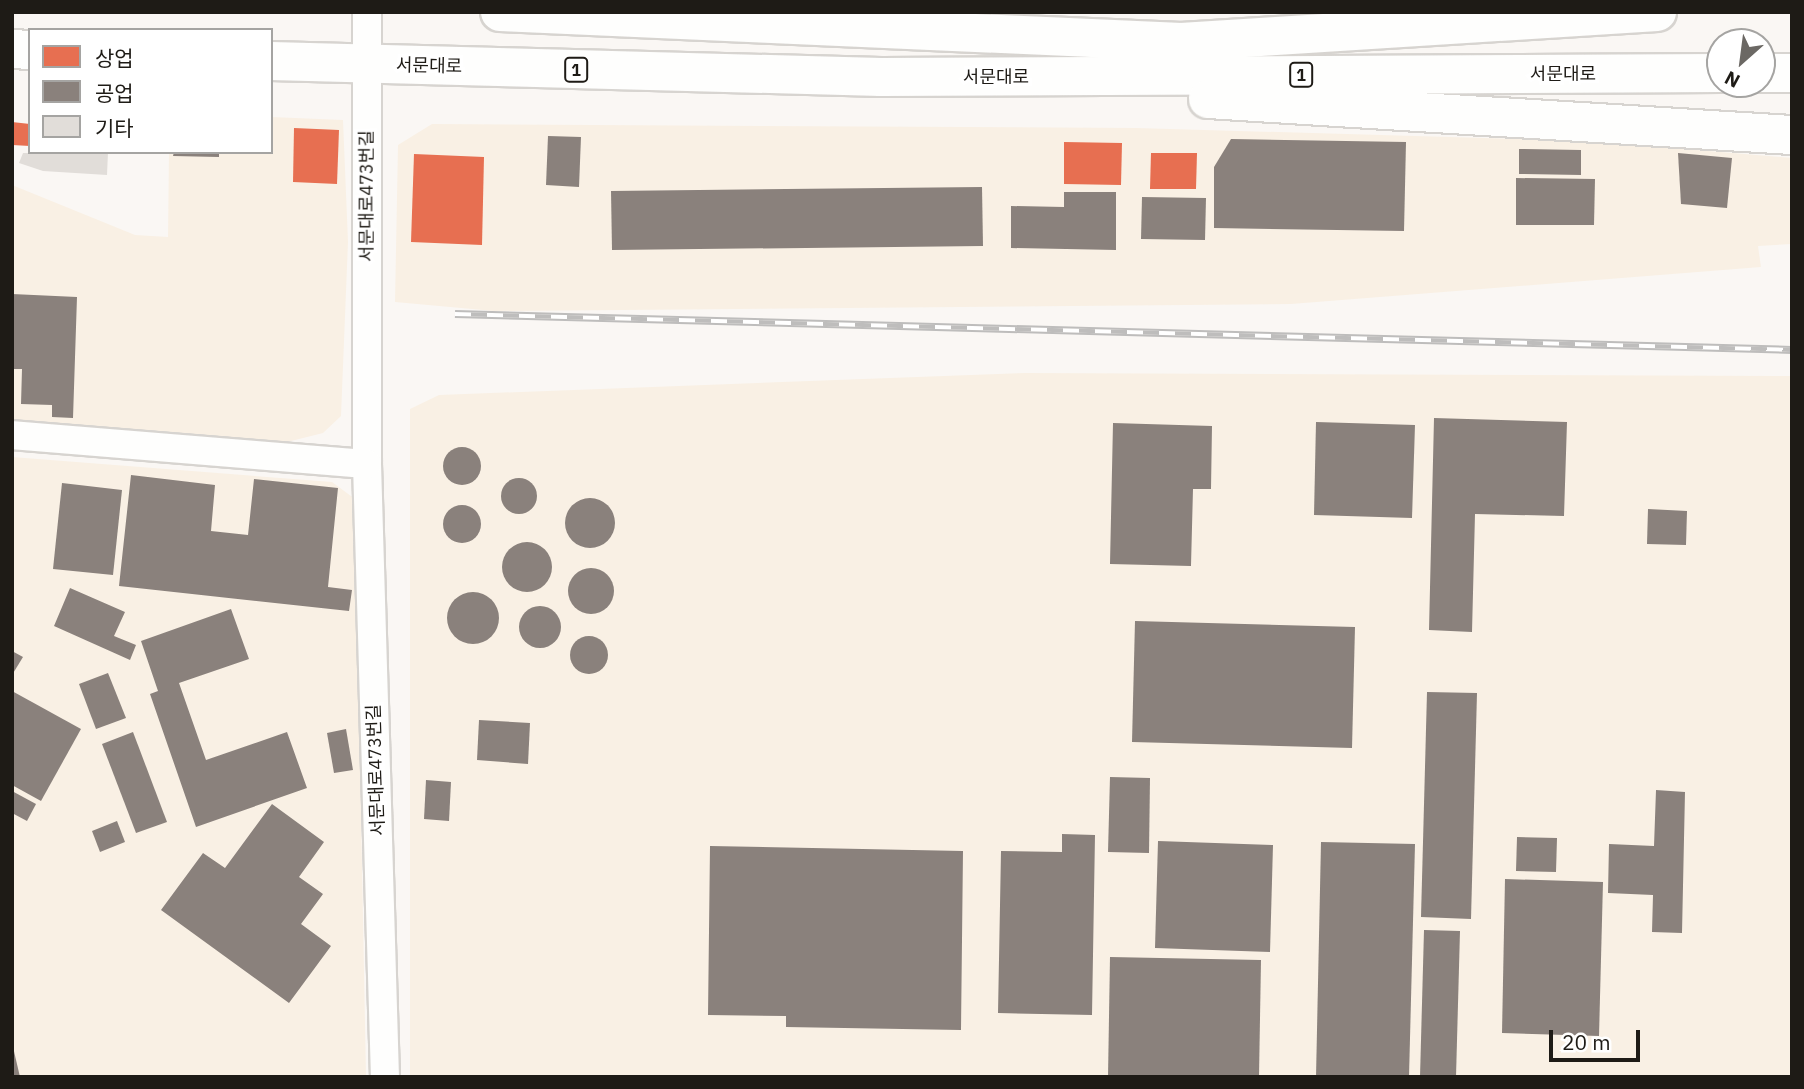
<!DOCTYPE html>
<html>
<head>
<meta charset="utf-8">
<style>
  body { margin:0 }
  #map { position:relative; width:1804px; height:1089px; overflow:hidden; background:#faf7f4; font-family:"IBM Plex Sans","Noto Sans KR",sans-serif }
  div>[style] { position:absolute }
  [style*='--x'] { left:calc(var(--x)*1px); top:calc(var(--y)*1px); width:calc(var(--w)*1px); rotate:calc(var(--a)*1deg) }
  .built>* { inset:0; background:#f9f0e4 }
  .shops>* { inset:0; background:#e76f51 }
  .industry>* { inset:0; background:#8a817c }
  .round { border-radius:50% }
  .building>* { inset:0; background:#e1ddd9 }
  .roads { filter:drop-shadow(2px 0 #d7d4d0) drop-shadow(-2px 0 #d7d4d0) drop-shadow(0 2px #d7d4d0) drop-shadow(0 -2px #d7d4d0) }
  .minor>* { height:28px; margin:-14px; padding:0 14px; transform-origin:14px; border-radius:14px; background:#fefefd }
  .primary>* { height:38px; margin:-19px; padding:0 19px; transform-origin:19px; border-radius:19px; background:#fefefd }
  .rail>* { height:8px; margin-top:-4px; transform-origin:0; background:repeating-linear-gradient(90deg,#fff 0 16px,#bebdbc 0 32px); box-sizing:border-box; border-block:2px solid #bebdbc }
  span { translate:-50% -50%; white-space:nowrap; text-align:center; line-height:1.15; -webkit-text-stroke:7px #fff; paint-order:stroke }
  .shield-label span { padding:2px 5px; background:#fff; border:2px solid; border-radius:5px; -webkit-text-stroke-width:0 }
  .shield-label { font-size:16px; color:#1e1b16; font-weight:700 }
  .street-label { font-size:18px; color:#1e1b16 }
  .frame { position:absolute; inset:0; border:14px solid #1e1b16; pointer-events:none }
  .legend { position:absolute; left:28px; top:28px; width:245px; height:126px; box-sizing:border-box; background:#fff; border:2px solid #a5a4a2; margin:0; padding:9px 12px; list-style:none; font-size:21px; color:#1e1b16 }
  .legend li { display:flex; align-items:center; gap:14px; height:35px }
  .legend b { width:35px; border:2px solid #a5a4a2 }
  .north { position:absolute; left:1706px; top:28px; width:70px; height:70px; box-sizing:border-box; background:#fff; border:2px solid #a5a4a2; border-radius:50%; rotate:208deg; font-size:19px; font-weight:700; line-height:28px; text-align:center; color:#1e1b16 }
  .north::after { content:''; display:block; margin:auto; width:24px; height:32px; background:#6b6864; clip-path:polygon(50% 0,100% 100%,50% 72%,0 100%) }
  .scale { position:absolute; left:1549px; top:1030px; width:91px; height:32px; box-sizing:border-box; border:4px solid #1e1b16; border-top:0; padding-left:9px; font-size:21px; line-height:24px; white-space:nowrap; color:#1e1b16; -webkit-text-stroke:5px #fff; paint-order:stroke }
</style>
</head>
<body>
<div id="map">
  <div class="built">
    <div style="clip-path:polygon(271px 117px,343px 120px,348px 242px,341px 416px,323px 433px,283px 443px,12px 420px,12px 185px,135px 235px,168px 237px,169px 152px,271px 152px)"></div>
    <div style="clip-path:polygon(432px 124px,1136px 128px,1589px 141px,1792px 158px,1792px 244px,1758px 246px,1761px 267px,1291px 304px,494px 311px,395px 302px,398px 145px)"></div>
    <div style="clip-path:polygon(1025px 373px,1792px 376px,1792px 1077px,410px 1077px,410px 409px,439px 395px)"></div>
    <div style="clip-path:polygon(12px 457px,332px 482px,355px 499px,366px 1077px,12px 1077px)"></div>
  </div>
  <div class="shops">
    <div style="clip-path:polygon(12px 122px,30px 124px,30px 146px,12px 145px)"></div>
    <div style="clip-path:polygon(294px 128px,339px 130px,337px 184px,293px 182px)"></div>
    <div style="clip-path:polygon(1064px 142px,1122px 143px,1121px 185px,1064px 184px)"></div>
    <div style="clip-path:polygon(1151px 153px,1197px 153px,1196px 189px,1150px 189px)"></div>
    <div style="clip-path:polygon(414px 154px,484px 157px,482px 245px,411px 242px)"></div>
  </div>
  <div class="industry">
    <div style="clip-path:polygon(548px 136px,581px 137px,579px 187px,546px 185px)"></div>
    <div style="clip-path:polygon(1231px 139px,1406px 142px,1404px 231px,1214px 228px,1214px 167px)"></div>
    <div style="clip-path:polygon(1519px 149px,1581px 150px,1581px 175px,1519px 174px)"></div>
    <div style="clip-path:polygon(174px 152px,219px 152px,219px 157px,173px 156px)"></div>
    <div style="clip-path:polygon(1678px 153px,1732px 158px,1727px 208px,1681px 204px)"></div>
    <div style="clip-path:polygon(1516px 178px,1595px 179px,1594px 225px,1516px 225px)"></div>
    <div style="clip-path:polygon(982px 187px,983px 246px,612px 250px,611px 191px)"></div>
    <div style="clip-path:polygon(1064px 192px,1116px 192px,1116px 250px,1011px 248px,1011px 206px,1064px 207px)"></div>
    <div style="clip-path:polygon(1142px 197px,1206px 198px,1205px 240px,1141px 239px)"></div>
    <div style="clip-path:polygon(12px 294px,77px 297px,73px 418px,52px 417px,52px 405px,21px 404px,22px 369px,12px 369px)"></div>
    <div style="clip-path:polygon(1434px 418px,1567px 422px,1564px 516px,1475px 514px,1472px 632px,1429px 630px)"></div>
    <div style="clip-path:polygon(1316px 422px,1415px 425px,1412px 518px,1314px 515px)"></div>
    <div style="clip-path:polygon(1113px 423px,1212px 426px,1211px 489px,1193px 489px,1191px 566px,1110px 564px)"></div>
    <div class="round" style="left:443px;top:447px;width:38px;height:38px"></div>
    <div style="clip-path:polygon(131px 475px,215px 485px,211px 531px,248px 535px,254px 479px,338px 488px,328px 587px,352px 590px,349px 611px,119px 586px)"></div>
    <div class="round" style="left:501px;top:478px;width:36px;height:36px"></div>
    <div style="clip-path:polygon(62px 483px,122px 490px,113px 575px,53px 569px)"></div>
    <div class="round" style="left:565px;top:498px;width:50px;height:50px"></div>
    <div class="round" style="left:443px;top:505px;width:38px;height:38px"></div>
    <div style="clip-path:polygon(1648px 509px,1687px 511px,1686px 545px,1647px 544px)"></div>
    <div class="round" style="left:502px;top:542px;width:50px;height:50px"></div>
    <div class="round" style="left:568px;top:568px;width:46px;height:46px"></div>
    <div style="clip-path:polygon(70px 588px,125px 612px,114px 636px,136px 645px,130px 660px,54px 626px)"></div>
    <div class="round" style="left:447px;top:592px;width:52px;height:52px"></div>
    <div class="round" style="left:519px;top:606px;width:42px;height:42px"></div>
    <div style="clip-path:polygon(231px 609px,249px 659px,179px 683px,206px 760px,287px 732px,307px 788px,196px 827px,150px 694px,158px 691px,141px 641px)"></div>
    <div style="clip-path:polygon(1135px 621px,1355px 627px,1352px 748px,1132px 742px)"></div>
    <div class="round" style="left:570px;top:636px;width:38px;height:38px"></div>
    <div style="clip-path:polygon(12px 651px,23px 657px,12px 675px)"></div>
    <div style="clip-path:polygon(108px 673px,126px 718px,96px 729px,79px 684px)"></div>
    <div style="clip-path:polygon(12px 691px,81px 729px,41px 801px,12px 785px)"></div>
    <div style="clip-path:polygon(1427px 692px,1477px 693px,1471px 919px,1421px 917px)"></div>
    <div style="clip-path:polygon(479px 720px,530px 723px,528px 764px,477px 760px)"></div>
    <div style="clip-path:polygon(346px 729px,353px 770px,334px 773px,327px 733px)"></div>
    <div style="clip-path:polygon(133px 732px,167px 822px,136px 833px,102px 744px)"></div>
    <div style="clip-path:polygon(1110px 777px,1150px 778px,1149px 853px,1108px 852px)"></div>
    <div style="clip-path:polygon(426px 780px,451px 782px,449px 821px,424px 819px)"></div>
    <div style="clip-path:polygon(1656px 790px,1685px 792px,1682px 933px,1652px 932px,1653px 895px,1608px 893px,1609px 844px,1654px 846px)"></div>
    <div style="clip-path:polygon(12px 791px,36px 804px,27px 821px,12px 813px)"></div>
    <div style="clip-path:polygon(272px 804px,324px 842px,299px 877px,323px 894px,301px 924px,331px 946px,289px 1003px,161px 910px,203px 853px,225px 868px)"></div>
    <div style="clip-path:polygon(117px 821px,125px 842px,100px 852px,92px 831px)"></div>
    <div style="clip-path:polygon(1062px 834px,1095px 835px,1092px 1015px,998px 1013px,1001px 851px,1062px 852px)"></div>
    <div style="clip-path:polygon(1517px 837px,1557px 838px,1556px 872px,1516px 871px)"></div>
    <div style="clip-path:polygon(1158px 841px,1273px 845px,1270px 952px,1155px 948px)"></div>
    <div style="clip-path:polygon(1321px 842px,1415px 844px,1409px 1077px,1316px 1077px)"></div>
    <div style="clip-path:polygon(710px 846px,963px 851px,961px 1030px,786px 1027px,786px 1016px,708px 1015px)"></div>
    <div style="clip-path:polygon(1505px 879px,1603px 882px,1599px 1036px,1502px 1033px)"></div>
    <div style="clip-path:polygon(1424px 930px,1460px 931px,1456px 1077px,1420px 1077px)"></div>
    <div style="clip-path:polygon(1110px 957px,1261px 960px,1259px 1077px,1108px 1077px)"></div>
    <div style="clip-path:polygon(12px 1047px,13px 1047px,20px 1077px,12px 1077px)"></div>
  </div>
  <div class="building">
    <div style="clip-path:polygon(108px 152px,107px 175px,43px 171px,19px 163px,23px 153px)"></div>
  </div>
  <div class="roads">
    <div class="minor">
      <div style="--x:367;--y:12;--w:452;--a:90"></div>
      <div style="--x:367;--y:464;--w:613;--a:88.32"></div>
      <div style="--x:12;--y:435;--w:356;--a:4.7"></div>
    </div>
    <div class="primary">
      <div style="--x:500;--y:12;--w:682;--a:2.52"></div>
      <div style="--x:1181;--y:42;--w:477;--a:-3.6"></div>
      <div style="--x:12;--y:49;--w:18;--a:3"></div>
      <div style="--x:271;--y:61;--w:610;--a:1.5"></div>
      <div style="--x:881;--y:77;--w:839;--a:-0.27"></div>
      <div style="--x:1762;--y:73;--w:30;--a:0"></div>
      <div style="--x:1208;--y:99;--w:585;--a:3.53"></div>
    </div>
  </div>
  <div class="rail">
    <div style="--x:455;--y:314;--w:1337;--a:1.54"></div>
  </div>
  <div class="shield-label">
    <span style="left:576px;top:70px">1</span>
    <span style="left:1301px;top:75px">1</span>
  </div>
  <div class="street-label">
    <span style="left:429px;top:66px;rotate:1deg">서문대로</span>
    <span style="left:1563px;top:74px">서문대로</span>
    <span style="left:996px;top:77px">서문대로</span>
    <span style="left:367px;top:196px;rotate:-90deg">서문대로473번길</span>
    <span style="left:376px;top:770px;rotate:-92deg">서문대로473번길</span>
  </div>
  <div class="frame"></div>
  <ul class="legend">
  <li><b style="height:19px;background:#e76f51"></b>상업</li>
  <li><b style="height:19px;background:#8a817c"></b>공업</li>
  <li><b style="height:19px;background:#e1ddd9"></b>기타</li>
  </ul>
  <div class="north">N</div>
  <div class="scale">20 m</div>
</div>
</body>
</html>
